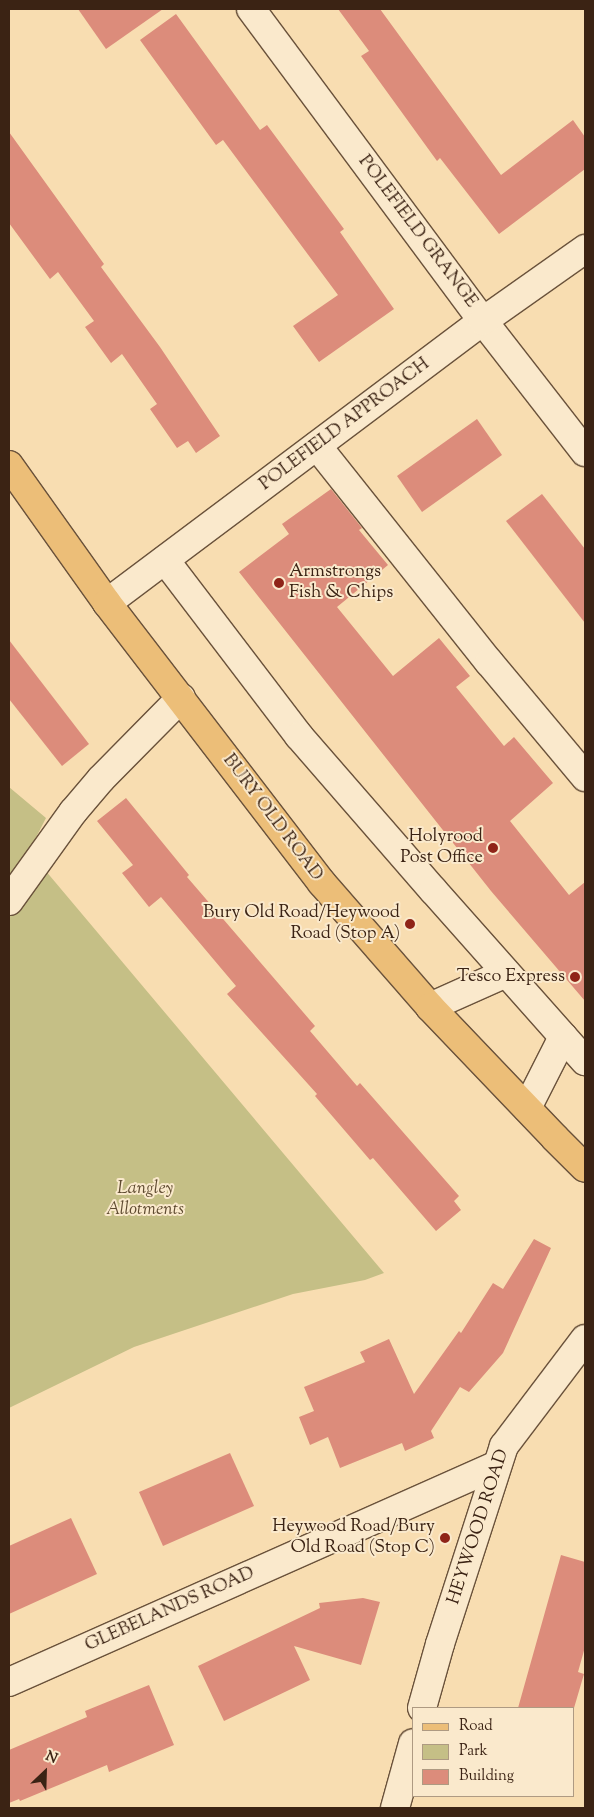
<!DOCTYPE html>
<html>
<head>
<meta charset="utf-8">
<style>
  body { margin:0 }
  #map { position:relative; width:594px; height:1817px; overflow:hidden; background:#f8ddb1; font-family:"Sorts Mill Goudy",serif }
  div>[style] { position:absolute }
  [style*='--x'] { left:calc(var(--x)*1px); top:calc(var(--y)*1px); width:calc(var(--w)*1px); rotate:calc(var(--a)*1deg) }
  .green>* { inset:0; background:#c5bf86 }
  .building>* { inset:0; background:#dc8c7b }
  .roads { filter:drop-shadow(1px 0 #6a523b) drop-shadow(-1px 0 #6a523b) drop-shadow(0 1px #6a523b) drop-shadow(0 -1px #6a523b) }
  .minor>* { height:28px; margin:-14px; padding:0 14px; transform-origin:14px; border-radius:14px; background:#fae9cc }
  .major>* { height:28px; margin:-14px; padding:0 14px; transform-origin:14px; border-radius:14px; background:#ecbe78 }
  .dots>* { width:14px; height:14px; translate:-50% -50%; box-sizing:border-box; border:2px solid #fae9cc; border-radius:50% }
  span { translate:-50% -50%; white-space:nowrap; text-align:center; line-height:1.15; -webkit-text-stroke:4px #fae9cc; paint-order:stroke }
  .street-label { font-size:18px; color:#3b2314 }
  .poi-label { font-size:18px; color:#3b2314 }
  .left { translate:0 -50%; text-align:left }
  .right { translate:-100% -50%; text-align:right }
  .park-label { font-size:18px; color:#5e4a30; font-style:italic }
  .frame { position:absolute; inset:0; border:10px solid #3b2314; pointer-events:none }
  .legend { position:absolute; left:412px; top:1707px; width:162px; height:90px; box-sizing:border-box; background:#fae9cc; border:1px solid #ae9a82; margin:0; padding:6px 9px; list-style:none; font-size:15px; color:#3b2314 }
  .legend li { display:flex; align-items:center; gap:10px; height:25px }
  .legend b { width:25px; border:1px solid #ae9a82 }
  .north { position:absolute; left:20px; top:1747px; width:50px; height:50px; -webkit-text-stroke:4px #fae9cc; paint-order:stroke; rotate:24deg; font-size:14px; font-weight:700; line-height:20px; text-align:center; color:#3b2314 }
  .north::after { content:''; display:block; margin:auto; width:18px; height:22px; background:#3b2314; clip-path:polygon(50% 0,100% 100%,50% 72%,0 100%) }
</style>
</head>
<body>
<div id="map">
  <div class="green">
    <div style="clip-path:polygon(9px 787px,46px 818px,29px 851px,384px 1273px,365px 1280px,293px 1294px,134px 1347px,9px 1408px)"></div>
  </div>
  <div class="building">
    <div style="clip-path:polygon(78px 9px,163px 9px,106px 49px)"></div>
    <div style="clip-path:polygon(338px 9px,380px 9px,501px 175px,573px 120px,585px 137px,585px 169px,499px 234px,440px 158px,437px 161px,361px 56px,369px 51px)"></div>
    <div style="clip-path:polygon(176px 14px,260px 130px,267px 125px,344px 229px,340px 232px,394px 309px,319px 362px,293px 326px,338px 295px,223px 140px,216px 145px,140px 40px)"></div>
    <div style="clip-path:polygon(9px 132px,104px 264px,101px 267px,160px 347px,220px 436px,196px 453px,188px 441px,177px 448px,150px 409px,157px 404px,122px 354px,111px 363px,85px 327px,94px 321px,58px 272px,50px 279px,9px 223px)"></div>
    <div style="clip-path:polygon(477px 419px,502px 455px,422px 512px,397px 476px)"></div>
    <div style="clip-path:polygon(331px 489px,362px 528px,359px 530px,388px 565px,337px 607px,393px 676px,439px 638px,470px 676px,456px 687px,504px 746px,514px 737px,553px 783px,510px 821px,569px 895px,585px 882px,585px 1001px,491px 891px,239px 572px,289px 534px,282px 524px)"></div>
    <div style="clip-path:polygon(542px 494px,585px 549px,585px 623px,506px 521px)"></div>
    <div style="clip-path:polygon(9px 640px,89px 744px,62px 766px,9px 699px)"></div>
    <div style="clip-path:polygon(126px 798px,189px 875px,187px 877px,315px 1026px,310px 1031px,357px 1086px,360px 1083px,459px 1196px,454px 1201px,461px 1210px,436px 1231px,373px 1158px,370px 1160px,315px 1096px,317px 1094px,227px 994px,236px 986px,161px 897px,149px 907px,122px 873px,133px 865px,97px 821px)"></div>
    <div style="clip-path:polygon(534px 1239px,551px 1248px,503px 1353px,469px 1392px,460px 1387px,431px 1431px,434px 1438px,405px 1451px,402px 1443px,340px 1468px,328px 1437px,310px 1445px,299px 1417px,314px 1411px,304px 1387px,365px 1362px,360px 1352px,389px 1339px,414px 1394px,459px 1331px,461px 1333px,493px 1283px,503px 1289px)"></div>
    <div style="clip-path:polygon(230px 1453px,254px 1506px,163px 1546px,139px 1492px)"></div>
    <div style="clip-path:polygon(71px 1518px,97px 1574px,9px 1614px,9px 1546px)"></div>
    <div style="clip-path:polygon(561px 1555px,585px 1562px,585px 1647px,578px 1672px,584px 1674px,574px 1708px,518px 1708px)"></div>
    <div style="clip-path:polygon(363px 1598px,380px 1602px,361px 1665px,294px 1646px,310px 1680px,224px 1721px,198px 1666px,320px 1608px,319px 1603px)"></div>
    <div style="clip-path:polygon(149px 1685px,174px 1745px,109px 1772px,107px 1765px,20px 1801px,19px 1799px,9px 1803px,9px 1750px,87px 1717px,85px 1711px)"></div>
  </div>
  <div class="roads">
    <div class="minor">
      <div style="--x:251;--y:9;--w:389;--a:53.4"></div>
      <div style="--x:483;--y:321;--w:166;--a:52.1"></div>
      <div style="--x:317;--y:446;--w:276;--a:51.5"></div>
      <div style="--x:489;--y:662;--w:150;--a:50.1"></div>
      <div style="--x:165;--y:560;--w:221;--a:52.7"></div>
      <div style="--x:299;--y:736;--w:204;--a:49"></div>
      <div style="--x:433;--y:890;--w:229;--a:48.4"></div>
      <div style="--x:107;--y:603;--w:470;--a:-36.9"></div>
      <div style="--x:483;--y:321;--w:125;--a:-35.2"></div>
      <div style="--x:9;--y:901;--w:110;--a:-54.3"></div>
      <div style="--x:73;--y:812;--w:43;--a:-49.7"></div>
      <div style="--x:101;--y:779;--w:114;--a:-45.4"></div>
      <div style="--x:430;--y:1007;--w:83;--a:-24.1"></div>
      <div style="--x:527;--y:1108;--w:80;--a:-63.1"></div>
      <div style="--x:9;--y:1682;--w:534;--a:-23.97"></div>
      <div style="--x:422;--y:1708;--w:66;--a:-74.3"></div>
      <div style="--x:440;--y:1644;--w:208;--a:-72.1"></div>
      <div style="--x:504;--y:1446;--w:134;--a:-52.9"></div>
      <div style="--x:395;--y:1808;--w:67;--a:-74.5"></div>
    </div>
    <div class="major">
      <div style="--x:9;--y:465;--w:169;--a:54.6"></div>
      <div style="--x:107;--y:603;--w:353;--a:52.5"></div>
      <div style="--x:322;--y:883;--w:164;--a:48.9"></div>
      <div style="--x:430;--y:1007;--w:181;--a:46.3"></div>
      <div style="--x:555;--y:1138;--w:42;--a:45"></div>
    </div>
  </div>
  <div class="dots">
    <div style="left:279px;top:583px;background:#8f2418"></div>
    <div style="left:493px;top:848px;background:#8f2418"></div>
    <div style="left:410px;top:924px;background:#8f2418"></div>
    <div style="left:575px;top:977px;background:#8f2418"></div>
    <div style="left:445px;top:1538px;background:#8f2418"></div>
  </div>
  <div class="street-label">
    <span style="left:417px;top:232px;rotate:53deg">POLEFIELD GRANGE</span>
    <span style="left:345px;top:425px;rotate:-37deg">POLEFIELD APPROACH</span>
    <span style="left:272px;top:818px;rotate:53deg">BURY OLD ROAD</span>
    <span style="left:479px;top:1527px;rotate:-72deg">HEYWOOD ROAD</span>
    <span style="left:170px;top:1610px;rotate:-24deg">GLEBELANDS ROAD</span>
  </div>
  <div class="poi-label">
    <span class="left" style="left:289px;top:583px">Armstrongs<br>Fish &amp; Chips</span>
    <span class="right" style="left:483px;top:848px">Holyrood<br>Post Office</span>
    <span class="right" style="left:400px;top:924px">Bury Old Road/Heywood<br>Road (Stop A)</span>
    <span class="right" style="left:565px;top:977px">Tesco Express</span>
    <span class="right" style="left:435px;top:1538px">Heywood Road/Bury<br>Old Road (Stop C)</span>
  </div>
  <div class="park-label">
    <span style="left:145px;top:1200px">Langley<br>Allotments</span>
  </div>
  <div class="frame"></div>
  <ul class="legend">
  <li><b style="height:6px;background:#ecbe78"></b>Road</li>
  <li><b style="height:14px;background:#c5bf86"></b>Park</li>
  <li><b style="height:14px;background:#dc8c7b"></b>Building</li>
  </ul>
  <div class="north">N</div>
</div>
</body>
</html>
